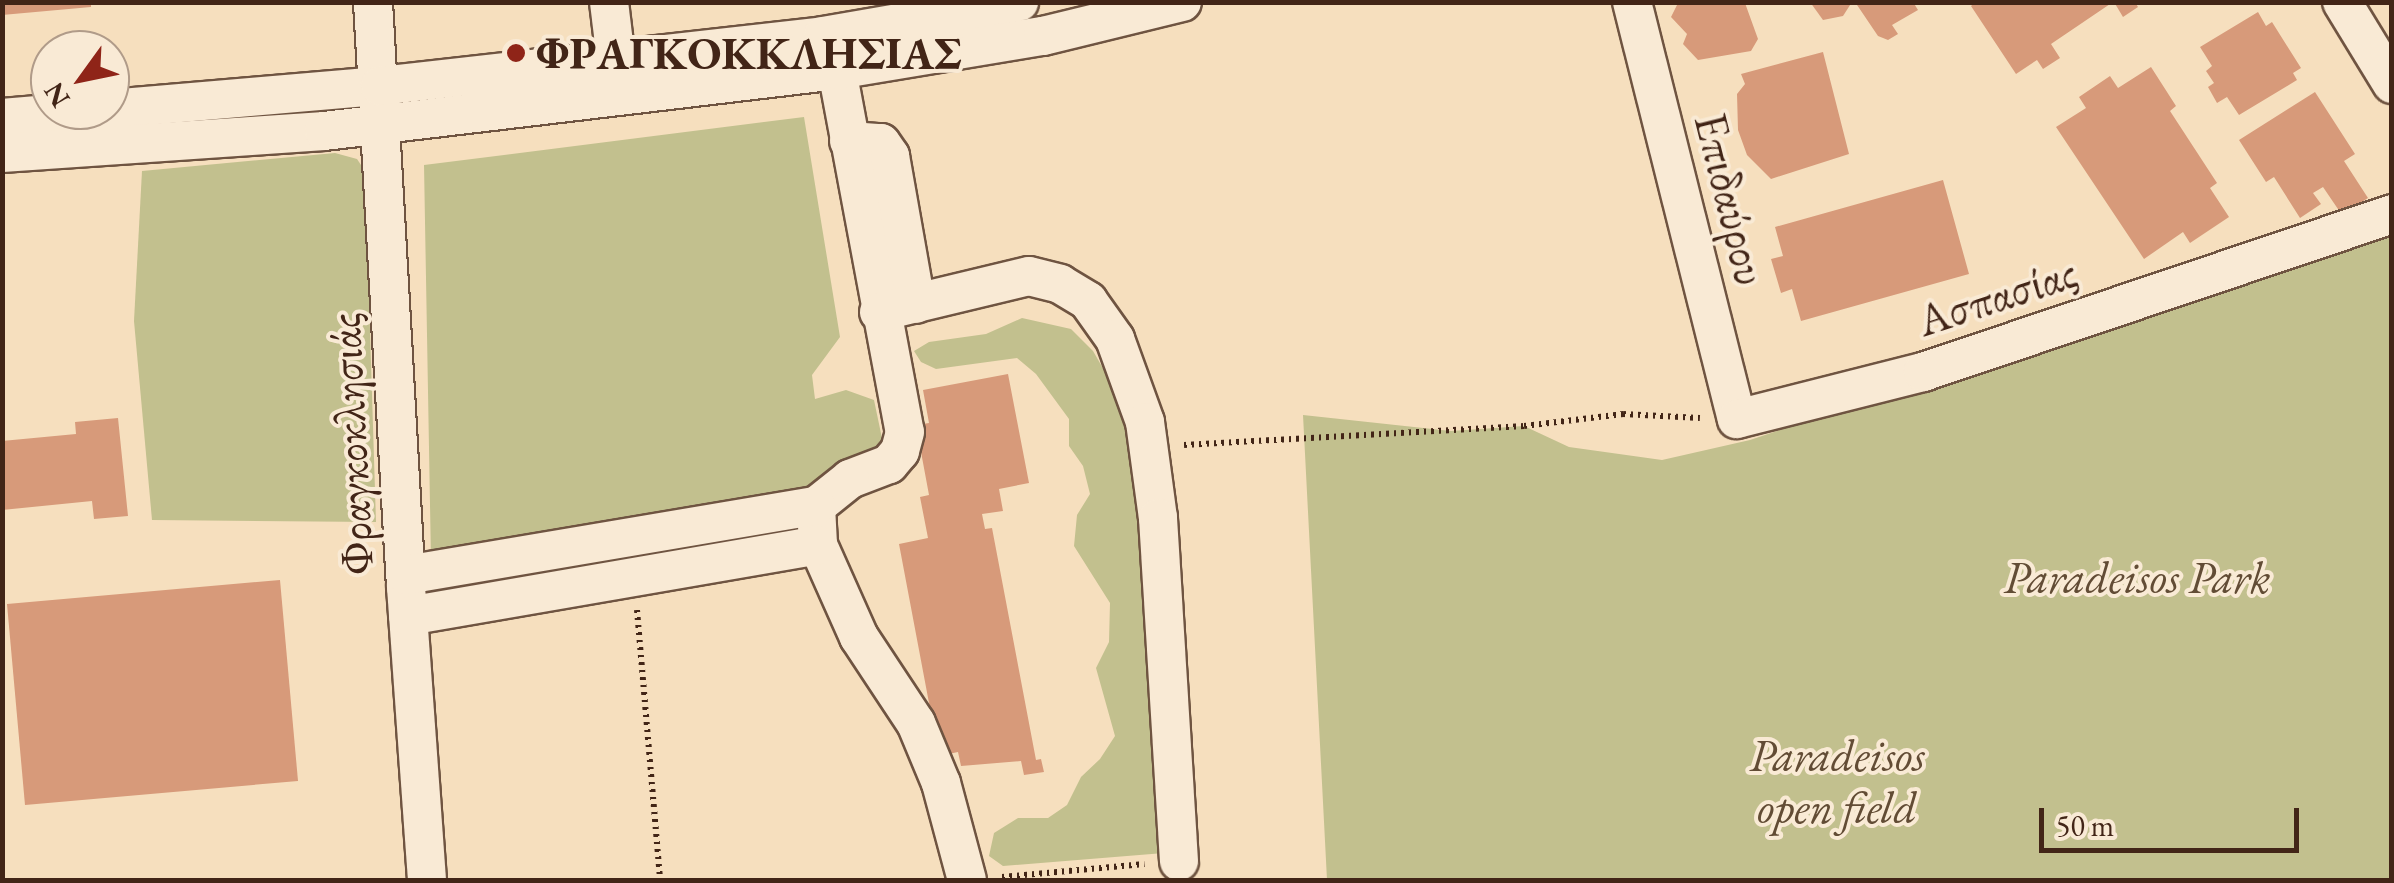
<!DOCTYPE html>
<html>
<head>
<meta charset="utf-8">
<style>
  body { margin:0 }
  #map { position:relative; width:2394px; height:883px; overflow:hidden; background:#f6dfbe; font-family:"EB Garamond",serif }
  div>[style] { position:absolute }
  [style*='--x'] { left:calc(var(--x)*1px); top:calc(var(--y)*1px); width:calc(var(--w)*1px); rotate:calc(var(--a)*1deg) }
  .green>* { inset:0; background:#c2c08e }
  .building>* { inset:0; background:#d79a7a }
  .path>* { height:6px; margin-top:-3px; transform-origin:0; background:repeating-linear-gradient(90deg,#422517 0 2.5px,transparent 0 7.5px) }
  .roads { filter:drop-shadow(2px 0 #6f5441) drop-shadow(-2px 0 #6f5441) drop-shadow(0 2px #6f5441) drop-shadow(0 -2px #6f5441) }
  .minor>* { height:38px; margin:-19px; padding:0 19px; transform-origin:19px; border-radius:19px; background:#f9ead5 }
  .dots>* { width:28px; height:28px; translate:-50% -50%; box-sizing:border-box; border:5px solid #f9ead5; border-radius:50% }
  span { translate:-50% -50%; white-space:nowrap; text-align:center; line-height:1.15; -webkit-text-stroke:8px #f9ead5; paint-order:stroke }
  .poi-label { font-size:45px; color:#422517; font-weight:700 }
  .left { translate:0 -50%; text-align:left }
  .street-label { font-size:45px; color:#422517 }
  .park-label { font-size:45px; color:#624c35; font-style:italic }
  .frame { position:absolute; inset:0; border:5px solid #422517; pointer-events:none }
  .north { position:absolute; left:30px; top:30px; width:100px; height:100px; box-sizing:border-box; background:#f9ead5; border:2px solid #b09b89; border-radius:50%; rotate:237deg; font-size:28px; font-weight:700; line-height:40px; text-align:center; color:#422517 }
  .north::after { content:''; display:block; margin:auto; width:35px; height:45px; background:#8f2418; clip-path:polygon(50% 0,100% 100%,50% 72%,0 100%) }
  .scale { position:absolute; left:2039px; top:808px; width:260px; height:45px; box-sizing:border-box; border:5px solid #422517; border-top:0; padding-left:12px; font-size:30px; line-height:35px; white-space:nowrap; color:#422517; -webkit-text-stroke:8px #f9ead5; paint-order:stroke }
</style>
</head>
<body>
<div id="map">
  <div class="green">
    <div style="clip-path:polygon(804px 117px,840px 337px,812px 375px,815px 399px,846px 390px,874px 400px,883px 443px,824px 486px,431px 561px,424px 165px)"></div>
    <div style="clip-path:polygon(335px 153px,357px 159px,365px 171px,376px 522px,152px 520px,134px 321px,142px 171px)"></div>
    <div style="clip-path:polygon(2391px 230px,2391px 880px,1327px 880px,1303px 415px,1451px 431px,1524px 426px,1569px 447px,1662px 460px,1750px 440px,2354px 237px)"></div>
    <div style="clip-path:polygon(1022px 318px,1071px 329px,1093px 351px,1119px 396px,1135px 456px,1164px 853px,1003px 866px,989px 856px,994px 833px,1018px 818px,1048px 818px,1067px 805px,1081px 777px,1100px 759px,1115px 736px,1096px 668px,1109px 642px,1110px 603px,1074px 546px,1077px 515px,1090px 494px,1083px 466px,1069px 446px,1069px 419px,1036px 374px,1017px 358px,936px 369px,921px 362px,914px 351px,929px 342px,986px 334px)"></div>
  </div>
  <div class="building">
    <div style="clip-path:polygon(2px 2px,91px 2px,91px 7px,2px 15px)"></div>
    <div style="clip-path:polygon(1810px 2px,1852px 2px,1843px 16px,1823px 20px)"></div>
    <div style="clip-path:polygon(1855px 2px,1913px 2px,1918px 10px,1892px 25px,1898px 34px,1888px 40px,1878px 36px)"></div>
    <div style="clip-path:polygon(1976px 2px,2113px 2px,2051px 44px,2060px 58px,2043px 69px,2037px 60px,2016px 74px,1971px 6px)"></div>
    <div style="clip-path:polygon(2114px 2px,2135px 2px,2138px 7px,2123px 17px)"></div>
    <div style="clip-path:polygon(1678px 3px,1745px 3px,1758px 39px,1751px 51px,1698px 60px,1683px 44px,1687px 34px,1671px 17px)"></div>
    <div style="clip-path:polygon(2258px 12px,2266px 26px,2272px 22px,2301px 68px,2293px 73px,2297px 80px,2239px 115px,2227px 97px,2217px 103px,2208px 87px,2214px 83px,2206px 71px,2212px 66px,2200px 47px)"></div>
    <div style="clip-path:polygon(1823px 52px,1849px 154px,1771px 179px,1747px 155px,1738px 130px,1737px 94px,1745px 84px,1741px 74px)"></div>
    <div style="clip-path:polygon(2151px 67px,2176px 106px,2170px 111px,2217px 183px,2210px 188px,2229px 217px,2190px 243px,2183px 232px,2144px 259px,2056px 127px,2086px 108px,2079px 97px,2110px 76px,2118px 88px)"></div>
    <div style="clip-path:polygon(2315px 92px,2355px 154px,2344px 161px,2368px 198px,2342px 215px,2323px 187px,2313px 193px,2321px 204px,2300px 218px,2274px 177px,2266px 182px,2239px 140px)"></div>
    <div style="clip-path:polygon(1943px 180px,1969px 274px,1801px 321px,1792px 289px,1781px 293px,1771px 259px,1783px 256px,1775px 227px)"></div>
    <div style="clip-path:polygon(1008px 374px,1029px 483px,999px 489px,1003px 511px,982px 514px,985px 529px,992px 528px,1036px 760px,1041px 759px,1044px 772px,1024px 775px,1021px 761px,961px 766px,958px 752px,939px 756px,899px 544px,928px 538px,920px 497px,929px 495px,916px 425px,929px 423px,923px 390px)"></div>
    <div style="clip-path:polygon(118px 418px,128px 516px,94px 519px,92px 501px,2px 510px,2px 441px,76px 434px,75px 422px)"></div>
    <div style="clip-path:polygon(280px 580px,298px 781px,25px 805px,7px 604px)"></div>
  </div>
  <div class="path">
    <div style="--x:1184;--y:445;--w:341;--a:-3.2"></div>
    <div style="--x:1524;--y:426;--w:100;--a:-6.9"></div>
    <div style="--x:1623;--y:414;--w:77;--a:3"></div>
    <div style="--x:637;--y:610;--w:271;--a:85.1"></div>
    <div style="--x:1002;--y:877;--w:143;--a:-5.2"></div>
  </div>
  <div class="roads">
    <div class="minor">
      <div style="--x:373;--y:2;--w:586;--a:86.77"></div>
      <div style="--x:406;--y:587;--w:294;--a:85.9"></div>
      <div style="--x:609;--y:2;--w:58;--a:83.1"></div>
      <div style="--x:1632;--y:2;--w:430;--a:75.9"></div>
      <div style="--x:1737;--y:419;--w:192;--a:-14.2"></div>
      <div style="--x:1923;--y:372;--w:495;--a:-18.6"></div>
      <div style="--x:2342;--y:2;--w:96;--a:58.6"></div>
      <div style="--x:837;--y:70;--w:368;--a:79.4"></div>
      <div style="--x:905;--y:432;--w:20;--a:105"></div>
      <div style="--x:900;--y:451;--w:17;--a:130"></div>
      <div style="--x:889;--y:464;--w:42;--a:159"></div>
      <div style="--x:850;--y:479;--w:43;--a:141.5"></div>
      <div style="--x:816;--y:506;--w:39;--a:87"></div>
      <div style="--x:818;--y:545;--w:101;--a:66"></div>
      <div style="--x:859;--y:637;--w:103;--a:56.5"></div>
      <div style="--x:916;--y:723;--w:65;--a:67.4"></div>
      <div style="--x:941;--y:783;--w:100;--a:75"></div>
      <div style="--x:110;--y:109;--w:271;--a:-4.9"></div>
      <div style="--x:380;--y:86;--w:446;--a:-6.4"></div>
      <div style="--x:823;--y:36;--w:199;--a:-9.8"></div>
      <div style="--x:2;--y:118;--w:95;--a:-4.8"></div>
      <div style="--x:849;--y:141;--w:32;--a:4"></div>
      <div style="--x:881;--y:143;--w:16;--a:55"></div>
      <div style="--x:890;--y:156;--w:150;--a:80"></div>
      <div style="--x:2;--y:153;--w:323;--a:-3.9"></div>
      <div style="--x:324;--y:131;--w:517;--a:-6.78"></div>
      <div style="--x:837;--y:70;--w:209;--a:-9.4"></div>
      <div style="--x:1043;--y:36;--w:143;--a:-13.7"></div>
      <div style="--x:879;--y:312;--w:154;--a:-13.5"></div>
      <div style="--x:1029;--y:276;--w:32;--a:14"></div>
      <div style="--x:1060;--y:284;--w:33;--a:31"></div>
      <div style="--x:1088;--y:301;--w:47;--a:54.6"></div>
      <div style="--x:1115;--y:339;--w:88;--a:70.1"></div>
      <div style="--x:1145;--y:422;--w:97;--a:82.3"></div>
      <div style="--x:1158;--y:518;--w:344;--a:86.5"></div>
      <div style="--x:406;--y:575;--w:416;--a:-9.6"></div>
      <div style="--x:408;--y:616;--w:416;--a:-9.8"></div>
    </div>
  </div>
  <div class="dots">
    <div style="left:516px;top:53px;background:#8f2418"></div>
  </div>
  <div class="poi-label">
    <span class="left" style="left:536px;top:53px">ΦΡΑΓΚΟΚΚΛΗΣΙΑΣ</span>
  </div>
  <div class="street-label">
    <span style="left:1731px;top:199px;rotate:76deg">Επιδαύρου</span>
    <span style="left:1997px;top:296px;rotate:-18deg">Ασπασίας</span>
    <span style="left:351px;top:444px;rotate:-93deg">Φραγκοκλησιάς</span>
  </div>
  <div class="park-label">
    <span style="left:2137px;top:578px">Paradeisos Park</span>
    <span style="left:1837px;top:782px">Paradeisos<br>open field</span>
  </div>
  <div class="frame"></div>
  <div class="north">N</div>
  <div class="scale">50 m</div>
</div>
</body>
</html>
